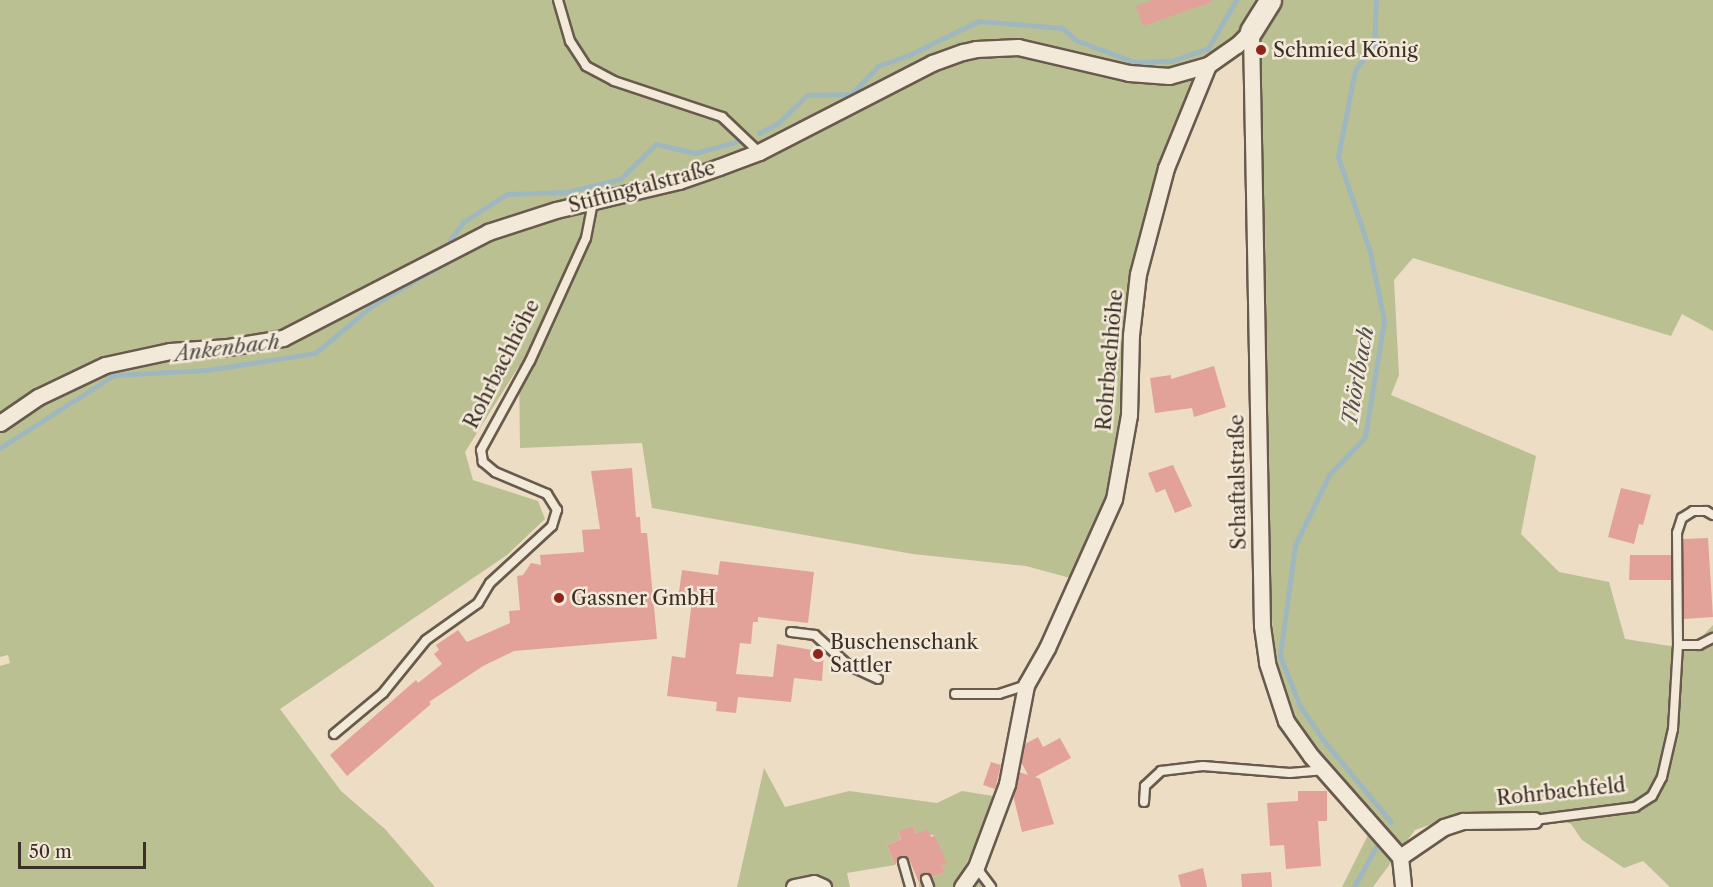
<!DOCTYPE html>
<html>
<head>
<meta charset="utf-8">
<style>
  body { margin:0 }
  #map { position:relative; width:1713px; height:887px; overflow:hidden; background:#ecddc4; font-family:"Libre Caslon Text",serif }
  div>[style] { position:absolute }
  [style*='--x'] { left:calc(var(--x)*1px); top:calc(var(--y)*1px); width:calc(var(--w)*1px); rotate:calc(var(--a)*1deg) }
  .green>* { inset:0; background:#bbc092 }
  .stream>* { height:5px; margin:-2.5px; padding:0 2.5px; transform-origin:2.5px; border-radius:2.5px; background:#9fb8c0 }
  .building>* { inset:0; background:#e3a299 }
  .roads { filter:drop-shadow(2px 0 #685a4d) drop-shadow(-2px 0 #685a4d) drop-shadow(0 2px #685a4d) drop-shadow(0 -2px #685a4d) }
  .lane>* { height:8px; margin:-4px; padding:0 4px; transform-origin:4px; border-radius:4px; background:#f3e9d9 }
  .street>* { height:15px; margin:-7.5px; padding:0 7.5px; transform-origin:7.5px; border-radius:7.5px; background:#f3e9d9 }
  .secondary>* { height:21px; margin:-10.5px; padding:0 10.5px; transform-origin:10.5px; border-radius:10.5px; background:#f3e9d9 }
  .dots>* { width:16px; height:16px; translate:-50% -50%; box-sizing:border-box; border:3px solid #f3e9d9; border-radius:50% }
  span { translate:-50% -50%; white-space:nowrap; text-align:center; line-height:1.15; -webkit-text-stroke:5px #f3e9d9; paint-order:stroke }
  .poi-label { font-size:20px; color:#3c2f25 }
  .left { translate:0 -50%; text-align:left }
  .street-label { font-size:20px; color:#3c2f25 }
  .water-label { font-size:21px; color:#55514c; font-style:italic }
  .scale { position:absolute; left:18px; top:842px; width:128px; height:27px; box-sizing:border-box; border:3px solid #3c2f25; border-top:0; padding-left:8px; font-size:18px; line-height:21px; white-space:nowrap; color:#3c2f25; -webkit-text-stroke:4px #f3e9d9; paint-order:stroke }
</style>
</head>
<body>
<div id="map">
  <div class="green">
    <div style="clip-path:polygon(0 0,1713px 0,1713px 331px,1682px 314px,1671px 336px,1413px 258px,1394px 280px,1399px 375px,1391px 395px,1536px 456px,1521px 534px,1559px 572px,1609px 582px,1625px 639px,1690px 649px,1713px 625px,1713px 887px,1670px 887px,1643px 861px,1624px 868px,1582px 840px,1571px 824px,1532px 811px,1461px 814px,1415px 830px,1373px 887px,1342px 887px,1377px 817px,1333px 769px,1298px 726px,1278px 681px,1271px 609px,1259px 29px,1243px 27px,1220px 51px,1184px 64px,1212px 79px,1183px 145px,1145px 275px,1136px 417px,1126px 479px,1085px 582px,1026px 566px,913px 554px,652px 508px,642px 443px,520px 448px,519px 366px,465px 452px,473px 480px,538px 501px,545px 519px,507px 555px,280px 709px,341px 791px,385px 829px,435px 887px,0 887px,0 666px,10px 663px,8px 655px,0 657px)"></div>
    <div style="clip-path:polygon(764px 768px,785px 807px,849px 791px,937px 803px,962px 791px,993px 796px,985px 825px,965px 866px,983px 887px,919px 887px,919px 883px,944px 872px,942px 866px,946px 864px,935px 835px,916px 834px,913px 826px,898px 833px,901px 839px,887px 845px,895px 865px,847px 873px,850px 887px,737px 887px)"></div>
  </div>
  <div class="stream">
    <div style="--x:1376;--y:0;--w:45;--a:92.5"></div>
    <div style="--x:1374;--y:45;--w:31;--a:127"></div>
    <div style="--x:1355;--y:70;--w:89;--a:101.1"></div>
    <div style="--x:1338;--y:157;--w:100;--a:71.4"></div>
    <div style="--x:1370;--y:252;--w:70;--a:78.5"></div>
    <div style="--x:1384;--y:321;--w:118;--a:99.3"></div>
    <div style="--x:1365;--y:437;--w:52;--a:133.5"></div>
    <div style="--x:1329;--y:475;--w:78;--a:115.9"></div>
    <div style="--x:1295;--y:545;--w:112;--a:97.7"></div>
    <div style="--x:1280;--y:656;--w:54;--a:68.2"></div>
    <div style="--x:1300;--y:706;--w:42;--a:55.6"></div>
    <div style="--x:1324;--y:741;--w:105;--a:50.4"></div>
    <div style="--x:759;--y:133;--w:20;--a:-27"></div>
    <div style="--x:777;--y:124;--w:42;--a:-44"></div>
    <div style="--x:807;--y:95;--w:44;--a:-1.3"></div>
    <div style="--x:851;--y:94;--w:39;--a:-46"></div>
    <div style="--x:878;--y:66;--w:35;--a:-20"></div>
    <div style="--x:911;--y:54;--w:76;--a:-25.9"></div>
    <div style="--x:979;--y:21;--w:83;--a:4.8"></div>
    <div style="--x:1062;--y:28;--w:18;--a:41"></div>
    <div style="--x:1076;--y:40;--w:62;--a:20.8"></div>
    <div style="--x:1134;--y:62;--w:37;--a:-2"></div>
    <div style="--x:1171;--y:61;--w:39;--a:-19"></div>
    <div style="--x:1208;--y:48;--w:56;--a:-59.7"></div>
    <div style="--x:450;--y:240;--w:22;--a:-54"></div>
    <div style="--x:463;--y:222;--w:52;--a:-32.5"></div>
    <div style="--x:507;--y:194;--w:60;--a:-1.9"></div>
    <div style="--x:567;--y:192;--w:55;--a:-13.8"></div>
    <div style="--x:620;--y:179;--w:50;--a:-44.2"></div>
    <div style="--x:656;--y:144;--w:40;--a:13"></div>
    <div style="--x:695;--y:153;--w:46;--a:-15.3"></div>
    <div style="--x:0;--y:448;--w:135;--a:-32.6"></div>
    <div style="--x:114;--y:375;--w:93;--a:-3.1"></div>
    <div style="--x:207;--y:370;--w:109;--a:-8.9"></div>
    <div style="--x:315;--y:353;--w:75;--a:-39.6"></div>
    <div style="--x:373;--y:305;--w:89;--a:-30.3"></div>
    <div style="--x:1354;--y:887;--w:50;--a:-61.4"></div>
  </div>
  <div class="building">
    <div style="clip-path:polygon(1154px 0,1212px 0,1212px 2px,1143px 26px,1136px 6px)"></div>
    <div style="clip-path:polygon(1214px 366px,1226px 407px,1194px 417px,1192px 408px,1155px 413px,1150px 378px,1171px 375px,1171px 379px)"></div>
    <div style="clip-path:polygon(1173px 465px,1192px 506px,1175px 513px,1165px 489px,1156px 493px,1148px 473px)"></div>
    <div style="clip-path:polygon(632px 468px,636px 517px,640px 517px,641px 533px,647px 533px,657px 639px,514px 651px,483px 666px,429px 702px,431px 704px,347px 776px,330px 755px,416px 680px,418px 683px,442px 664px,434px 654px,439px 650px,436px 645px,458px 630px,467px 642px,510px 623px,509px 611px,520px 610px,517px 576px,523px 575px,531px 563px,541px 565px,540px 555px,584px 552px,582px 530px,600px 529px,591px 471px)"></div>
    <div style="clip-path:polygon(1621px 488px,1651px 495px,1643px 525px,1639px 524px,1634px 544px,1608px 537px)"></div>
    <div style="clip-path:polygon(1708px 538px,1713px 617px,1684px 619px,1683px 539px)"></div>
    <div style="clip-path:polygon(1630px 555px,1671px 555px,1671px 580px,1629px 580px)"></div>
    <div style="clip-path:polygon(720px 561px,814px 572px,808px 623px,758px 617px,758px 622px,753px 622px,751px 644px,740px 643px,736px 674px,773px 677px,777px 644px,824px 652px,822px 681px,794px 678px,791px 702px,738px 697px,736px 713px,716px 711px,717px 702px,667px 696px,672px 656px,685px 658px,692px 600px,678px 599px,682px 570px,718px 575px)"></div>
    <div style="clip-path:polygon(1038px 737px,1043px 747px,1060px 738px,1071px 758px,1035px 777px,1040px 779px,1054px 824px,1022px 832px,1013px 795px,1019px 772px,1028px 775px,1021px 762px,1025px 744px)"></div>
    <div style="clip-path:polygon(991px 762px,1001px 765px,995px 789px,983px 785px)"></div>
    <div style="clip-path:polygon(1298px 791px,1327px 791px,1327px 821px,1318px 821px,1321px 866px,1286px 869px,1284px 845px,1270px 846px,1267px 803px,1298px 801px)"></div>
    <div style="clip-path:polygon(913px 826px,916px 834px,928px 829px,931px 837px,935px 835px,947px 864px,942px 866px,945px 872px,932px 877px,923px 874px,919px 883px,909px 859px,901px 856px,895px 865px,887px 845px,901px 839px,898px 832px)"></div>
    <div style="clip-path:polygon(1203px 868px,1207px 887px,1181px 887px,1178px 875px)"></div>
    <div style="clip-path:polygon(1271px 872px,1272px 887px,1242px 887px,1241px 874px)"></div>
  </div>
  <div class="roads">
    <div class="lane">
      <div style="--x:558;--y:0;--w:43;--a:73.7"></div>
      <div style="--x:570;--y:41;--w:30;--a:57"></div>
      <div style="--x:586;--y:66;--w:32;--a:28"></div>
      <div style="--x:614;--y:81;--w:114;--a:18.4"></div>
      <div style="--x:722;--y:117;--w:51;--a:43.4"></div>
      <div style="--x:791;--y:632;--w:24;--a:7"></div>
      <div style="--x:815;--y:635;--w:45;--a:42.3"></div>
      <div style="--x:848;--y:665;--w:33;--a:25"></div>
      <div style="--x:1678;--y:645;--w:21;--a:0"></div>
      <div style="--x:1699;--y:645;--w:16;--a:-27"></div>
      <div style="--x:955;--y:694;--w:44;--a:0"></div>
      <div style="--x:999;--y:694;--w:28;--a:-18"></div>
      <div style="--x:334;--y:734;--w:64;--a:-39.9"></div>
      <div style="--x:383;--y:693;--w:68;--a:-50.9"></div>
      <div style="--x:426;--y:640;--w:64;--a:-35.4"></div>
      <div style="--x:478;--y:603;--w:23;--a:-59"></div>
      <div style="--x:490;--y:583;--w:84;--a:-42.6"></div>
      <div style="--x:552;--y:526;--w:17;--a:-73"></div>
      <div style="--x:557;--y:510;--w:19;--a:-122"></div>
      <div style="--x:547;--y:494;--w:56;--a:-157.1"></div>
      <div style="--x:495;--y:472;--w:16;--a:-140"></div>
      <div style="--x:483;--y:462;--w:12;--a:-99"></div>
      <div style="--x:481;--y:450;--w:102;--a:-61.2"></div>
      <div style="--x:530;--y:361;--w:135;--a:-65.5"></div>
      <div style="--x:586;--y:238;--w:36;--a:-79"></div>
      <div style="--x:1144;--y:802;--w:16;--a:-86"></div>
      <div style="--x:1145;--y:786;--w:22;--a:-43"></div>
      <div style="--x:1161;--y:771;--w:42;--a:-6.8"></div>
      <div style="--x:1203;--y:766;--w:87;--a:4.6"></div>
      <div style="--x:1290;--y:773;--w:32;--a:-5"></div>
      <div style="--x:1534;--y:820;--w:102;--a:-7.3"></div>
      <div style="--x:1635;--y:807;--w:20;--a:-33"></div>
      <div style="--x:1652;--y:796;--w:21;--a:-62"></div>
      <div style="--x:1662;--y:777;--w:49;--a:-77.1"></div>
      <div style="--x:1673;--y:729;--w:84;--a:-86.6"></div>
      <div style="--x:1678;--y:645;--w:112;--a:-90.5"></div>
      <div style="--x:1677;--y:533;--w:16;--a:-72"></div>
      <div style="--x:1682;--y:518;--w:13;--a:-32"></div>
      <div style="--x:1693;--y:511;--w:13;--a:0"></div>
      <div style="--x:1706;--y:511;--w:8;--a:30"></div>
      <div style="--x:903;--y:862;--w:26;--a:74"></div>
      <div style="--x:976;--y:867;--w:25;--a:53"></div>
      <div style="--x:926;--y:879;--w:9;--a:69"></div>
    </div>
    <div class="street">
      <div style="--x:1251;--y:31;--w:595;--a:88.94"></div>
      <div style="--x:1262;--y:626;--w:37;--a:82"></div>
      <div style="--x:1267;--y:663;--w:61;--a:71.9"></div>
      <div style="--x:1286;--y:721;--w:43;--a:54.5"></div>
      <div style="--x:1311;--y:756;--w:135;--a:48.6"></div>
      <div style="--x:1400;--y:857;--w:30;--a:84"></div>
      <div style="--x:0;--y:423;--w:46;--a:-34.4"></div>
      <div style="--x:38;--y:397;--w:74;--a:-25.5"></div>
      <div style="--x:105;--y:365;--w:66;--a:-12.2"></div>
      <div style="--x:170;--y:351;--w:58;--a:-3.9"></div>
      <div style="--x:228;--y:347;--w:56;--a:-9.3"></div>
      <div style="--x:283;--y:338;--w:231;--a:-27.3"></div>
      <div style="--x:488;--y:232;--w:71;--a:-17.9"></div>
      <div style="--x:556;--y:210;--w:126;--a:-13.3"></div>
      <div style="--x:679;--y:181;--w:42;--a:-19.3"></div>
      <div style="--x:719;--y:167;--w:43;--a:-20.6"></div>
      <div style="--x:759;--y:152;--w:195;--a:-27.2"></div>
      <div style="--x:932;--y:63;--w:33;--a:-20"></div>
      <div style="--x:963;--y:52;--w:13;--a:-13"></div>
      <div style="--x:976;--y:49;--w:42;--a:-2.7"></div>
      <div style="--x:1018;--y:47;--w:114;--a:13.2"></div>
      <div style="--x:1129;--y:73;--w:40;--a:4.3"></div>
      <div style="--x:1169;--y:76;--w:41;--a:-15.8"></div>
      <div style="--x:1208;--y:65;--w:35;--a:-35"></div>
      <div style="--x:1237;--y:45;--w:20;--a:-45"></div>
      <div style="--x:1400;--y:857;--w:53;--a:-34.3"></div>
      <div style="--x:1444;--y:827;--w:20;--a:-18"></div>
      <div style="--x:1463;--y:821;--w:71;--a:-0.8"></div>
      <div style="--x:794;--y:887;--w:20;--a:-11"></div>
      <div style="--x:814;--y:883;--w:10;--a:24"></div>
      <div style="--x:962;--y:887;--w:24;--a:-55"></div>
      <div style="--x:976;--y:867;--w:89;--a:-69.5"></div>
      <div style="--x:1007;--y:784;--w:101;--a:-79.1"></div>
      <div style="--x:1026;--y:685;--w:43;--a:-60.4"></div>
      <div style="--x:1047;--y:648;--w:163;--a:-65.8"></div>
      <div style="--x:1114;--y:499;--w:85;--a:-79.9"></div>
      <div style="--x:1129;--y:415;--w:80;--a:-88.6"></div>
      <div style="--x:1131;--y:335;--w:61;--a:-83.5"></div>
      <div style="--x:1138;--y:274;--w:110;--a:-75.2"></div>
      <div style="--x:1166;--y:168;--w:111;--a:-67.8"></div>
    </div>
    <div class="secondary">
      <div style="--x:1251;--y:31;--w:36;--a:-58"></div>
    </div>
  </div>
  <div class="dots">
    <div style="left:1261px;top:50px;background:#8f2418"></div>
    <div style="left:559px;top:598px;background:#8f2418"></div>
    <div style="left:818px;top:654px;background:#8f2418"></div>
  </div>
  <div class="poi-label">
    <span class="left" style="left:1273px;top:50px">Schmied König</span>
    <span class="left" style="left:571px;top:598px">Gassner GmbH</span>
    <span class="left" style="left:830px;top:654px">Buschenschank<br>Sattler</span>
  </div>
  <div class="street-label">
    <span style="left:642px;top:187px;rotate:-15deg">Stiftingtalstraße</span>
    <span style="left:1110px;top:360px;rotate:-85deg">Rohrbachhöhe</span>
    <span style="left:502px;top:364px;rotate:-63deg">Rohrbachhöhe</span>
    <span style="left:1238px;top:482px;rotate:-91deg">Schaftalstraße</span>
    <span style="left:1561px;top:792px;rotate:-6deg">Rohrbachfeld</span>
  </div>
  <div class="water-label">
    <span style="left:227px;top:348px;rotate:-7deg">Ankenbach</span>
    <span style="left:1358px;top:376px;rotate:-80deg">Thörlbach</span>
  </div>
  <div class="scale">50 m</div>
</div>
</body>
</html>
